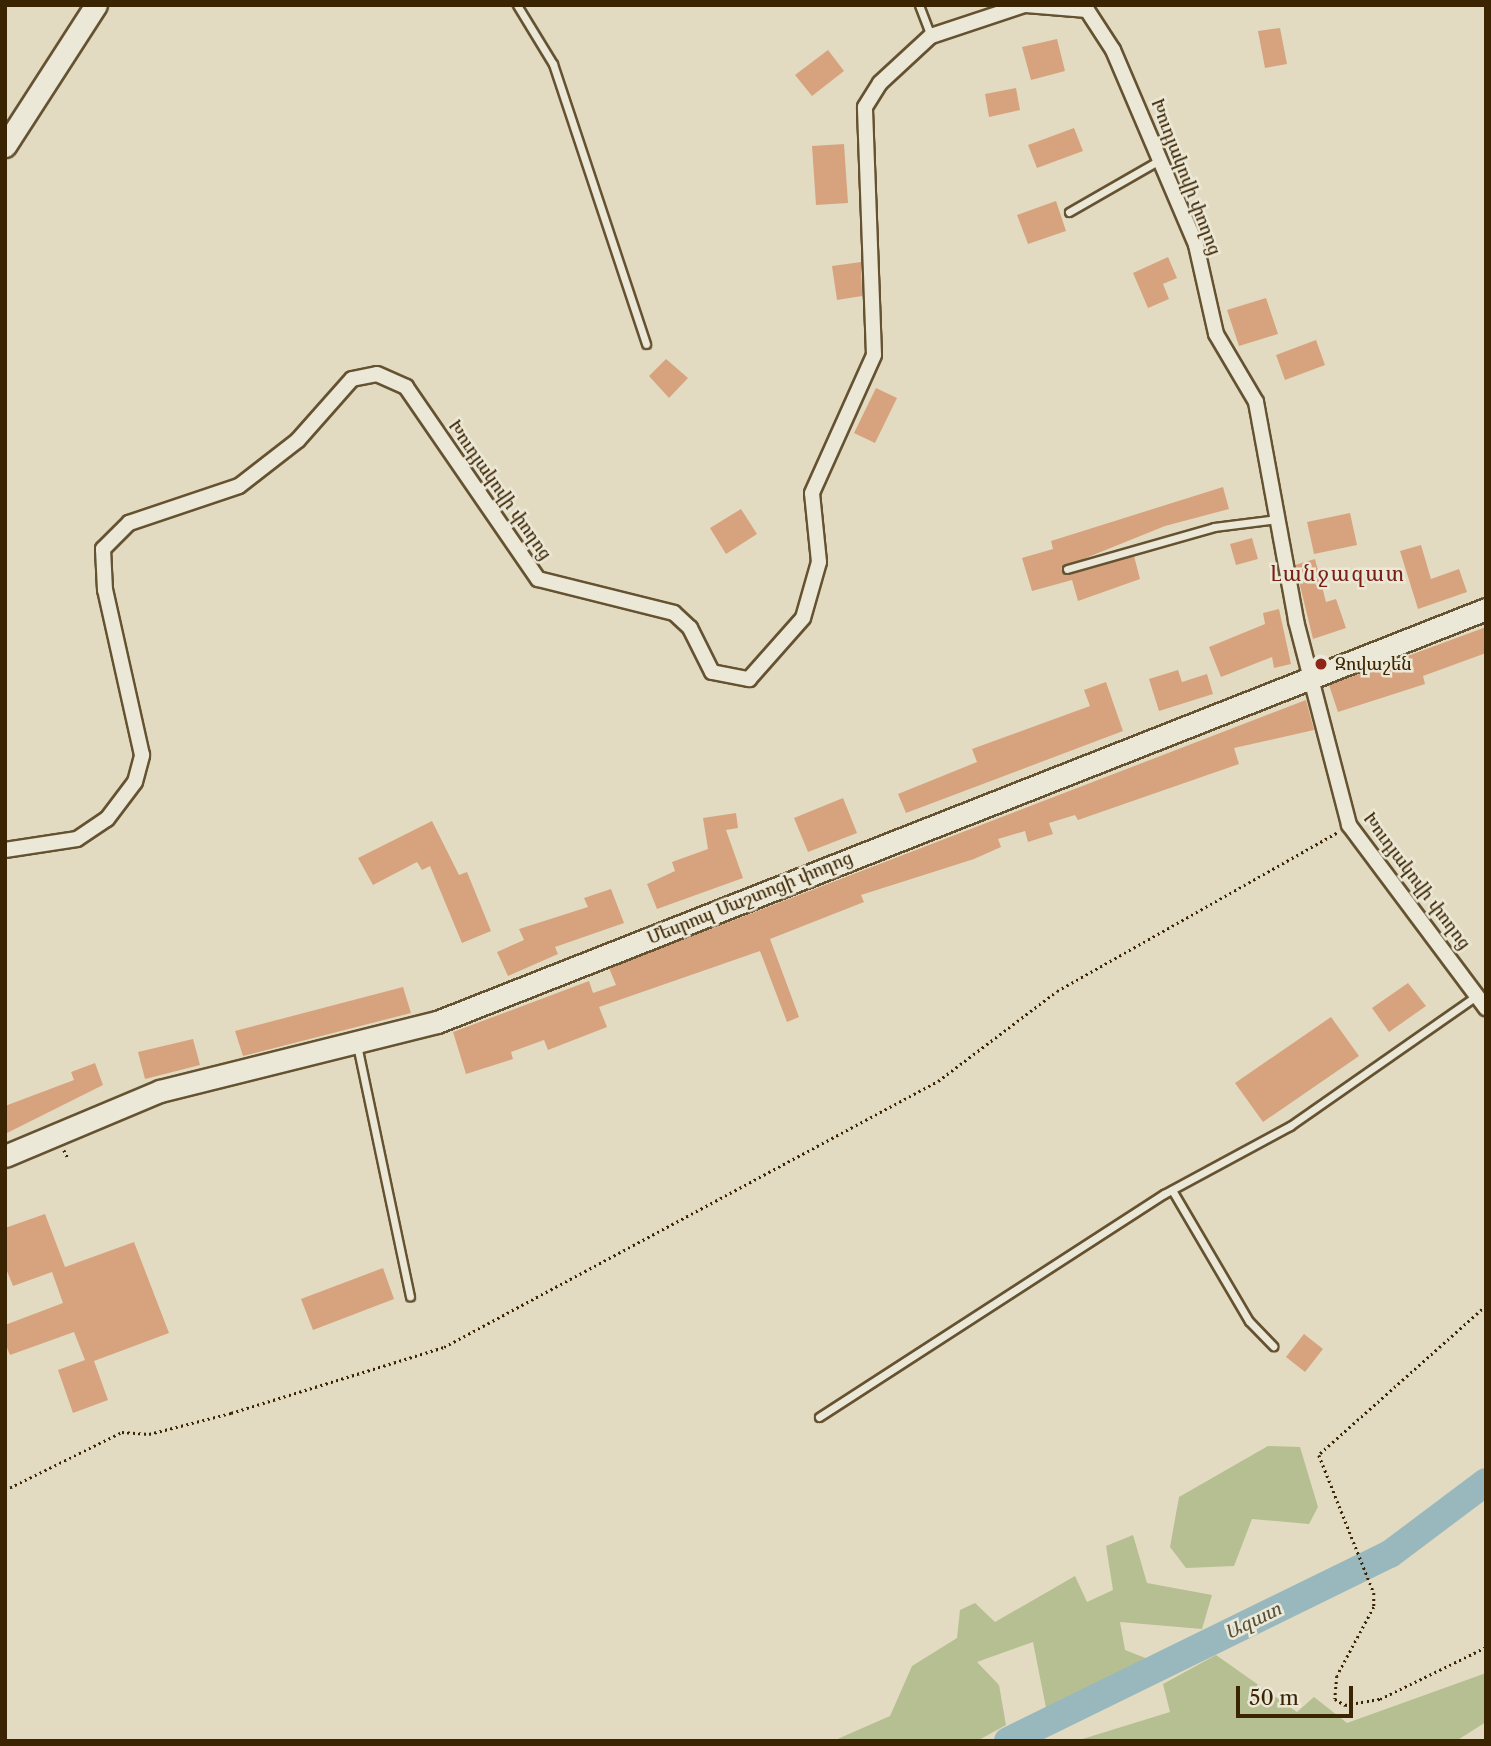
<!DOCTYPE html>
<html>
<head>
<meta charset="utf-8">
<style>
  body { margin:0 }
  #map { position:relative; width:1491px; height:1746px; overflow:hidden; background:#e2dbc1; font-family:"Libre Caslon Text","Noto Serif Armenian",serif }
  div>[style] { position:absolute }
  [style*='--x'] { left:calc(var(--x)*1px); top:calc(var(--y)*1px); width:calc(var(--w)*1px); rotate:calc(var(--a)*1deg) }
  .green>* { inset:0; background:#b6bf91 }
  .river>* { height:28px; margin:-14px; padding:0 14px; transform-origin:14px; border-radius:14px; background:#99b8bd }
  .building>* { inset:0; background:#d7a37e }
  .path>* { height:2.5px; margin-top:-1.25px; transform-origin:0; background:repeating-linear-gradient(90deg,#3b2401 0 2px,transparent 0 5.5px) }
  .roads { filter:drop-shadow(2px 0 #655231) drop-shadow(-2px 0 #655231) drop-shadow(0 2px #655231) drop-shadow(0 -2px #655231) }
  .lane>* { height:7px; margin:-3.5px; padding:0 3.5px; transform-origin:3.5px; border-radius:3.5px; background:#ece8d7 }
  .street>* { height:14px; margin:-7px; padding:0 7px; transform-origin:7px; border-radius:7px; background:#ece8d7 }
  .secondary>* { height:21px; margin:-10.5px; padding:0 10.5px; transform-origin:10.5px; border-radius:10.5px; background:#ece8d7 }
  .dots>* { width:19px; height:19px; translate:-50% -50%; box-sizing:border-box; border:4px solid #ece8d7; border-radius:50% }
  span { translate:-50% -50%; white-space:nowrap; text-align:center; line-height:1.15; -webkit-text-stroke:5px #ece8d7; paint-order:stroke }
  .street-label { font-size:18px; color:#3b2401 }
  .poi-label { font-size:18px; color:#3b2401 }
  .left { translate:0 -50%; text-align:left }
  .water-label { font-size:19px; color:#575039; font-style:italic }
  .quarter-label { font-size:21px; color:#7a1f14; letter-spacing:2px }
  .frame { position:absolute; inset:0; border:7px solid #3b2401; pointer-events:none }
  .scale { position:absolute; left:1236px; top:1686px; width:117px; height:32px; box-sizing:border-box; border:4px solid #3b2401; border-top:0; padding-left:9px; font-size:21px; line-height:24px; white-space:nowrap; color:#3b2401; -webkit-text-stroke:5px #ece8d7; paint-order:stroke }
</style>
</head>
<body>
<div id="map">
  <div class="green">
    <div style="clip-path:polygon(1268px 1446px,1300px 1447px,1318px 1507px,1309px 1524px,1252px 1519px,1234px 1566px,1186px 1568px,1170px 1547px,1179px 1497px)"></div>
    <div style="clip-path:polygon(1133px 1535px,1147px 1583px,1212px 1595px,1202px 1629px,1120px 1622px,1125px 1650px,1148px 1659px,1144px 1671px,1047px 1713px,1033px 1642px,977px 1662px,999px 1685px,1006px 1725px,977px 1741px,833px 1741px,890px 1716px,912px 1666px,957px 1638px,960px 1610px,975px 1603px,995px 1622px,1075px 1576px,1087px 1602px,1113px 1590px,1106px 1546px)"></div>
    <div style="clip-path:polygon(1216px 1655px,1297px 1712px,1314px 1697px,1347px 1723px,1486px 1673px,1486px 1722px,1456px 1741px,1076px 1741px,1170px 1712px,1163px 1684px)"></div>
  </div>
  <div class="river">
    <div style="--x:1008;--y:1741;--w:425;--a:-26.1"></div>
    <div style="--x:1390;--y:1554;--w:120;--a:-36.9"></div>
  </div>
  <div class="building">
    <div style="clip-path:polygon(1280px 28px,1287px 64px,1265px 68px,1258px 31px)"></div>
    <div style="clip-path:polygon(1057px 39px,1065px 71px,1031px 80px,1022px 47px)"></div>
    <div style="clip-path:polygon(828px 50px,844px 71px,812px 96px,795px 75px)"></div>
    <div style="clip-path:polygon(1016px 88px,1020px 110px,989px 117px,985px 94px)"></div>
    <div style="clip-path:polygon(1074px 128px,1083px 151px,1037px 168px,1028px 145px)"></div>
    <div style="clip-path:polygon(844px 144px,848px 203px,816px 205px,812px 146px)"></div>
    <div style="clip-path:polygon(1056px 201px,1066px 231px,1028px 244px,1017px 215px)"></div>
    <div style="clip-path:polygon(1168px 257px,1177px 278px,1163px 284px,1169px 299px,1148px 308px,1133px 273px)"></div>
    <div style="clip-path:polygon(861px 262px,862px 296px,837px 300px,832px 266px)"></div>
    <div style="clip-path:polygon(1266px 298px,1278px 334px,1239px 346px,1227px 310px)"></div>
    <div style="clip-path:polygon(1316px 340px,1325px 365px,1285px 380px,1276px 355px)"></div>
    <div style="clip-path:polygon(666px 359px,688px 378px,669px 398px,649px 376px)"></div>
    <div style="clip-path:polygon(876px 388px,897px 398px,875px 443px,854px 433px)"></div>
    <div style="clip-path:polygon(1223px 487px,1229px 509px,1165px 526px,1061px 568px,1069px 575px,1134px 556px,1140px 579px,1078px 601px,1072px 580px,1032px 591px,1022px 558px,1053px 549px,1051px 541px)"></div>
    <div style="clip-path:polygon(741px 509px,757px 534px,726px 554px,710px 528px)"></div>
    <div style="clip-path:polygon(1350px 513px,1357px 545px,1314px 554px,1307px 522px)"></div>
    <div style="clip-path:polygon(1252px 538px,1258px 559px,1236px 565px,1230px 544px)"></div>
    <div style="clip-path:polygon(1421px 545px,1431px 579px,1459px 569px,1467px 592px,1418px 609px,1400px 551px)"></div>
    <div style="clip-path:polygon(1315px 559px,1326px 602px,1336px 599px,1346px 628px,1313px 639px,1295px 565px)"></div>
    <div style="clip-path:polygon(1279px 609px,1291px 664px,1274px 668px,1272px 657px,1221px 677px,1209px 647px,1265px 624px,1263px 613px)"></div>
    <div style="clip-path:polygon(1486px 627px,1486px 653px,1423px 676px,1425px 684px,1338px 712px,1329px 685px)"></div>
    <div style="clip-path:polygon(1178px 670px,1182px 682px,1207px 674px,1213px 694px,1159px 711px,1149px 679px)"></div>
    <div style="clip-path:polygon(1106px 682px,1123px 731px,906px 813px,898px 794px,977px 762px,972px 749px,1090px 706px,1084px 690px)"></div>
    <div style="clip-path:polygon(1306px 700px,1314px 730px,1234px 748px,1239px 764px,1078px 820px,1075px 815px,1049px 823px,1053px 834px,1028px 842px,1025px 831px,998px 839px,1001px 847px,974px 859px,861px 895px,864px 902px,770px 939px,799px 1017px,787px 1022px,760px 951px,599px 1007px,607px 1027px,548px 1050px,544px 1040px,511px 1052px,513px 1059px,466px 1074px,453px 1032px,589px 981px,593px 993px,616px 985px,609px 968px)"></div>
    <div style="clip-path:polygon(843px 798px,857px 833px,808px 852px,794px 818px)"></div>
    <div style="clip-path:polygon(736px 813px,738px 828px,726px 830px,743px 878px,657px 909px,647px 884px,675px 871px,672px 862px,708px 849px,703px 818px)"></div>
    <div style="clip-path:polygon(432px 821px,459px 875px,467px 872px,491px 931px,462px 943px,430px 866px,422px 870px,417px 862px,373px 885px,358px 858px)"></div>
    <div style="clip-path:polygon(611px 889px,624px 923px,555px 947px,558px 954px,508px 976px,497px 952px,524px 940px,519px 929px,588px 907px,584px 898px)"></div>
    <div style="clip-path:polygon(1408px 983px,1426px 1006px,1389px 1032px,1372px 1008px)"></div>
    <div style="clip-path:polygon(403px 987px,411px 1013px,243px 1056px,235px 1031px)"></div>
    <div style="clip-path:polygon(1331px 1017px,1359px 1056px,1263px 1122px,1235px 1083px)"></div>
    <div style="clip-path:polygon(193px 1039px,200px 1065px,145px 1079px,138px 1052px)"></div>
    <div style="clip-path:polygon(95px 1063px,103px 1085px,5px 1134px,5px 1106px,74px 1080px,71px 1072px)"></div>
    <div style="clip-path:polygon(45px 1214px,65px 1267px,134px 1242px,169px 1333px,94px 1361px,108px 1400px,73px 1413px,58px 1370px,85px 1360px,74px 1332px,10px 1355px,5px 1343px,5px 1325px,63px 1303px,52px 1272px,13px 1286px,5px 1266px,5px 1228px)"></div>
    <div style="clip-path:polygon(383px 1268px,394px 1299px,313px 1330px,301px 1299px)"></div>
    <div style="clip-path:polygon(1304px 1334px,1323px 1349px,1305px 1372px,1286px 1357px)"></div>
  </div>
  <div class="path">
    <div style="--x:64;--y:1150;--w:9;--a:63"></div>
    <div style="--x:1486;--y:1306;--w:224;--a:138.3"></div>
    <div style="--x:1319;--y:1455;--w:149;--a:68.3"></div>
    <div style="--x:1374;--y:1593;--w:14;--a:90"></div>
    <div style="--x:1374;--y:1607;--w:78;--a:118.2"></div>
    <div style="--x:1337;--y:1676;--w:23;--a:95"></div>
    <div style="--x:1335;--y:1699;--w:12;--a:31"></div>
    <div style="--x:1345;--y:1705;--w:36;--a:-10"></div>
    <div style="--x:1380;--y:1699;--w:118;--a:-26.1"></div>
    <div style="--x:5;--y:1490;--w:131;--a:-26.4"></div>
    <div style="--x:122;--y:1432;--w:27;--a:4"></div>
    <div style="--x:149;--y:1434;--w:85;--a:-14.4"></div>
    <div style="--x:231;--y:1413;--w:223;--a:-17.2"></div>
    <div style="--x:444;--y:1347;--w:561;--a:-28.3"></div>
    <div style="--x:938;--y:1081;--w:149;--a:-37.1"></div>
    <div style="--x:1057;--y:991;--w:323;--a:-29.5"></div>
  </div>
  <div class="roads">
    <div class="lane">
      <div style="--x:517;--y:5;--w:69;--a:58.6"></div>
      <div style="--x:553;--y:64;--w:295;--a:71.6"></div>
      <div style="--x:919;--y:5;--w:33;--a:69"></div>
      <div style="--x:1069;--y:212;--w:106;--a:-29.9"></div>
      <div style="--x:1067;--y:569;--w:153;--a:-15.9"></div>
      <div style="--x:1214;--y:527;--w:64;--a:-7.2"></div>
      <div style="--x:357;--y:1045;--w:257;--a:78.1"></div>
      <div style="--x:1172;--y:1190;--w:152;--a:59.6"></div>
      <div style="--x:1249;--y:1321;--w:35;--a:46"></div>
      <div style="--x:819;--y:1417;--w:411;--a:-32.9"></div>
      <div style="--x:1164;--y:1194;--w:143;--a:-28.4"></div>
      <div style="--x:1290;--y:1126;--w:229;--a:-34.9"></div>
    </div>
    <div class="street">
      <div style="--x:1026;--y:5;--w:61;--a:4.7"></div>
      <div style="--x:1087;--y:10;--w:48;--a:57"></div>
      <div style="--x:1113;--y:50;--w:212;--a:66.9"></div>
      <div style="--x:1196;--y:245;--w:91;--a:77.3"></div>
      <div style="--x:1216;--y:334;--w:79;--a:59.5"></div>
      <div style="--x:1256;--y:402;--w:223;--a:79.6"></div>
      <div style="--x:1296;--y:621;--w:211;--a:75.4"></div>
      <div style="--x:1349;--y:825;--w:229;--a:53.2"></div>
      <div style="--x:5;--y:850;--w:73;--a:-8.7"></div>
      <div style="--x:77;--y:839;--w:36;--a:-34"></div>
      <div style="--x:107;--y:819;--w:46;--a:-52.9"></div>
      <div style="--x:135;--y:782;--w:28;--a:-75"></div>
      <div style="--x:142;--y:755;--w:169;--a:-102.6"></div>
      <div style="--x:105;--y:590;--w:41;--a:-92.8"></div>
      <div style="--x:103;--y:549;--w:37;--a:-45"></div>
      <div style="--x:129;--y:523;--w:116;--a:-18.6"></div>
      <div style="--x:239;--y:486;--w:75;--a:-37.9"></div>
      <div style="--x:298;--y:440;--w:81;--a:-48.5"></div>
      <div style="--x:352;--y:379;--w:25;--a:-11"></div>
      <div style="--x:377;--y:374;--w:32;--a:24"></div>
      <div style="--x:406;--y:387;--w:233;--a:55.5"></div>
      <div style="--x:538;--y:579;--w:140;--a:14"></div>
      <div style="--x:674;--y:613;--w:22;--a:43"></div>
      <div style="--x:690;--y:628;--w:49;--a:63.4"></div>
      <div style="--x:712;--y:672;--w:38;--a:11"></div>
      <div style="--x:749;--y:679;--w:81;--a:-48.5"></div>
      <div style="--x:803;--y:618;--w:58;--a:-74.1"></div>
      <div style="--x:819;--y:562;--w:69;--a:-95.8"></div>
      <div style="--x:812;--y:493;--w:151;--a:-65.8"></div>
      <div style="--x:874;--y:355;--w:248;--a:-92.1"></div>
      <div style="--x:865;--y:107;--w:28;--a:-58"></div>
      <div style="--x:880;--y:83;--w:69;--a:-42.7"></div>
      <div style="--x:931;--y:36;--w:98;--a:-18.4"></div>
    </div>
    <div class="secondary">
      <div style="--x:5;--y:146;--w:168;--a:-57.2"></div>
      <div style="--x:5;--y:1156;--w:168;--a:-22.8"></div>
      <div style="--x:160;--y:1091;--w:285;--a:-14"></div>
      <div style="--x:437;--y:1022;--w:1127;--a:-21.49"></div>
    </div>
  </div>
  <div class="dots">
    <div style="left:1321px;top:664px;background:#8f2418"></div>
  </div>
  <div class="street-label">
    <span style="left:1186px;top:177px;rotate:69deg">Խուդյակովի փողոց</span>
    <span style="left:500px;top:490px;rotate:55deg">Խուդյակովի փողոց</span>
    <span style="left:1417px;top:881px;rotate:53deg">Խուդյակովի փողոց</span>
    <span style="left:750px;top:898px;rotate:-22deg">Մեսրոպ Մաշտոցի փողոց</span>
  </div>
  <div class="poi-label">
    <span class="left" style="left:1335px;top:664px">Զովաշեն</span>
  </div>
  <div class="water-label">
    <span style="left:1253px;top:1621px;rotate:-26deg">Ազատ</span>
  </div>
  <div class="quarter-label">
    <span style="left:1338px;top:574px">Լանջազատ</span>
  </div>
  <div class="frame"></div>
  <div class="scale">50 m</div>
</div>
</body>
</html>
